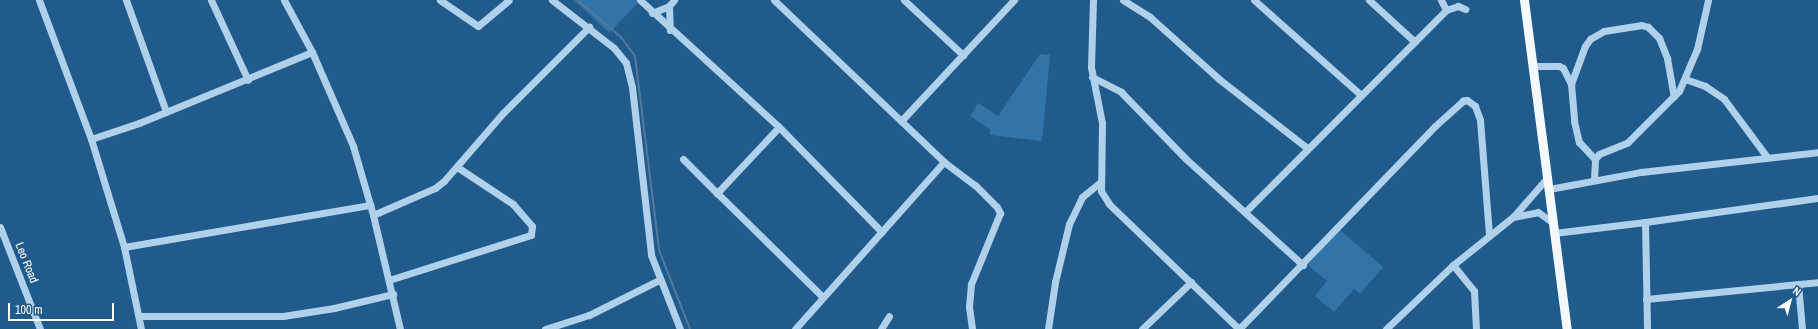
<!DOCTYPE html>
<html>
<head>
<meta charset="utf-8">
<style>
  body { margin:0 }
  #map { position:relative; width:1818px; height:329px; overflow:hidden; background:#215b8c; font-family:"Archivo Narrow",sans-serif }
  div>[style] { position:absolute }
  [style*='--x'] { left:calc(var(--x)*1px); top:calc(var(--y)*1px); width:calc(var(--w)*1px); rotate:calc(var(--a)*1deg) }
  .green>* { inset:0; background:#3274a7 }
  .stream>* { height:2px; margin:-1px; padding:0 1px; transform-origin:1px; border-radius:1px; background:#527a9c }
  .minor>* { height:7px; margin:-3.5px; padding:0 3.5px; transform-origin:3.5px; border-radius:3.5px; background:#afd1eb }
  .major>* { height:9px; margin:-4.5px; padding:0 4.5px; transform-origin:4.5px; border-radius:4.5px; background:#f4f9fe }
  span { translate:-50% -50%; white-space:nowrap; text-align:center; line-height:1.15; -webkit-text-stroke:3.5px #215b8c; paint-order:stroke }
  .street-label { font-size:12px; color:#fff }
  .north { position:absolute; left:1770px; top:281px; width:40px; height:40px; -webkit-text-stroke:3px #215b8c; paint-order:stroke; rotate:36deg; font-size:11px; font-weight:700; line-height:16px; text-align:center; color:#fff }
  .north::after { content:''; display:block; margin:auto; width:14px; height:18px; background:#fff; clip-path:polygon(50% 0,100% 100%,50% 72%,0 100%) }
  .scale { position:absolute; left:8px; top:303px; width:106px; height:18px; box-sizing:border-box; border:2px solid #fff; border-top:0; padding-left:5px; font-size:12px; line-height:14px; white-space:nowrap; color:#fff; -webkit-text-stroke:3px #215b8c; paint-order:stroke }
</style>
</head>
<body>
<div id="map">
  <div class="green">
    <div style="clip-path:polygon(574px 0,636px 0,638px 3px,609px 33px)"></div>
    <div style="clip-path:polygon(1040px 54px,1050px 55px,1042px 141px,990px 135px,990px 129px,970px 116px,978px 103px,998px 116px)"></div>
    <div style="clip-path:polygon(1339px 229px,1383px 267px,1360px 294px,1354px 289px,1334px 312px,1315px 296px,1327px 281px,1308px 265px)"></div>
  </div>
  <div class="stream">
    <div style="--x:577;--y:0;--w:57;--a:40.1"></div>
    <div style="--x:621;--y:37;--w:24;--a:54"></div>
    <div style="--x:635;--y:56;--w:195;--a:82.9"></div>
    <div style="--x:659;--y:250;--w:85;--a:68.6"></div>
  </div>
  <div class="minor">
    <div style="--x:39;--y:0;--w:148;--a:69.5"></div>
    <div style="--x:91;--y:139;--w:113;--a:73"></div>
    <div style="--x:124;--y:247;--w:84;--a:78.3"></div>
    <div style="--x:126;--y:0;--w:119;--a:70.3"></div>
    <div style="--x:211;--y:0;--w:88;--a:65.2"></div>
    <div style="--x:284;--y:0;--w:59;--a:61.7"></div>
    <div style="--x:312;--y:52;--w:103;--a:66.4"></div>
    <div style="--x:353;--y:146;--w:72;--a:73.8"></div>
    <div style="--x:373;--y:215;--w:117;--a:76.7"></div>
    <div style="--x:440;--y:0;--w:46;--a:34.4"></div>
    <div style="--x:478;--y:26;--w:40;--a:-40"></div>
    <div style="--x:552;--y:0;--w:78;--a:37.7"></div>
    <div style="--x:614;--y:48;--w:19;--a:51"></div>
    <div style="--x:626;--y:63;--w:25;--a:76"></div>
    <div style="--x:632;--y:87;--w:169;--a:83.5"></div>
    <div style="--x:651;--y:255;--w:79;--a:68.6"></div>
    <div style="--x:640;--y:0;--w:188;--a:42.4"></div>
    <div style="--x:779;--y:127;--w:147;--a:45.6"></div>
    <div style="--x:774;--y:0;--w:235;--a:43.6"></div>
    <div style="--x:944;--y:162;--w:39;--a:37"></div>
    <div style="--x:975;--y:185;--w:31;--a:45"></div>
    <div style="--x:997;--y:207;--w:7;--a:63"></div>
    <div style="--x:1000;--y:213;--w:77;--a:112.2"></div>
    <div style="--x:971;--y:284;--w:23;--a:95"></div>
    <div style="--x:969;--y:307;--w:22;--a:82"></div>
    <div style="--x:904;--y:0;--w:81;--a:43"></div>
    <div style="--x:1093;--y:0;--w:67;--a:91.7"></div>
    <div style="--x:1091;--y:67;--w:57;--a:78.9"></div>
    <div style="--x:1102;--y:123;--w:68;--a:90.8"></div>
    <div style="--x:1101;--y:191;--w:15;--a:58"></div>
    <div style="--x:1109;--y:204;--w:180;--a:43.9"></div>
    <div style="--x:1123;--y:0;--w:32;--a:32"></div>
    <div style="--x:1150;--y:17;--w:93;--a:41.9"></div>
    <div style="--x:1219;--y:79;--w:112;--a:38.1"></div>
    <div style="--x:1254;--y:0;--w:142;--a:41.6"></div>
    <div style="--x:1369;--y:0;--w:62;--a:42.4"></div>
    <div style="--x:1441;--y:0;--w:11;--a:63"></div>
    <div style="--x:669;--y:6;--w:24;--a:88"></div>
    <div style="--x:652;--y:13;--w:18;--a:-22"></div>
    <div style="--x:669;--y:6;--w:8;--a:-50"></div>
    <div style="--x:1532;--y:66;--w:27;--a:0"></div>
    <div style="--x:1559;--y:66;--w:4;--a:27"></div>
    <div style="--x:1563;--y:68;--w:18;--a:63"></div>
    <div style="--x:1571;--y:84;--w:37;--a:85"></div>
    <div style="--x:1574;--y:121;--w:22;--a:77"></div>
    <div style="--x:1579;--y:142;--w:23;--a:47"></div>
    <div style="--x:1092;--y:77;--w:33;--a:27"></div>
    <div style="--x:1121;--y:92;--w:93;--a:45.9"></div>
    <div style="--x:1186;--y:159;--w:158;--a:42.2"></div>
    <div style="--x:1685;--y:79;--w:21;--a:19"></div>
    <div style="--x:1705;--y:86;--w:23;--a:34"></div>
    <div style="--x:1724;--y:99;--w:72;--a:53.4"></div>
    <div style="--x:1571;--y:84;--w:40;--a:-69.8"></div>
    <div style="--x:1585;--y:46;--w:9;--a:-54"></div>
    <div style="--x:1590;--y:39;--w:16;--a:-30"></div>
    <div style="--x:1604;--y:31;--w:37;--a:-9"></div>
    <div style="--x:1641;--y:25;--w:7;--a:16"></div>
    <div style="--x:1648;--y:27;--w:16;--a:45"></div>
    <div style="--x:1659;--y:38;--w:22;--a:68"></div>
    <div style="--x:1667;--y:58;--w:39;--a:80"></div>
    <div style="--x:901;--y:121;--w:166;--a:-47"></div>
    <div style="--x:779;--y:127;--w:91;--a:133.2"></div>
    <div style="--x:717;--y:193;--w:148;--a:44.5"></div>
    <div style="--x:91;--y:139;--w:51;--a:-18.4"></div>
    <div style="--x:139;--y:123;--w:187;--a:-22.3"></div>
    <div style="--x:683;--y:159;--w:48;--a:45"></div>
    <div style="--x:1594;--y:179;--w:20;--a:-87"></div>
    <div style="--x:1595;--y:159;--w:6;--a:-51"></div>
    <div style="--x:1599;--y:154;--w:31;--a:-22"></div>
    <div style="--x:1628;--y:142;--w:72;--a:-45"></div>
    <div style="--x:1679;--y:91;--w:46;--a:-66.8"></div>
    <div style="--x:1697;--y:49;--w:50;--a:-77.3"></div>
    <div style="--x:1549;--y:189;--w:94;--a:-10.5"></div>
    <div style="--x:1641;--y:172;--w:178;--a:-6.4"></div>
    <div style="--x:1246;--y:211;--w:284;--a:-45.1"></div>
    <div style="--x:1446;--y:10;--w:13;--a:-18"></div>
    <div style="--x:1458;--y:6;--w:8;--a:23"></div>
    <div style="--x:373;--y:215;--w:68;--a:-23.5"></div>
    <div style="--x:435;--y:188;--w:11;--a:-38"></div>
    <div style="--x:444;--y:181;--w:90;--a:-49.1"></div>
    <div style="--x:503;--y:113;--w:122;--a:-45"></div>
    <div style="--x:1513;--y:217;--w:25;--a:-11"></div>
    <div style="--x:1538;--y:212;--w:17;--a:36"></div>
    <div style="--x:1645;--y:222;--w:175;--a:-7.9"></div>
    <div style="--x:0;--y:227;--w:110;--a:68.6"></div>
    <div style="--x:1554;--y:233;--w:92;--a:-6.9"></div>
    <div style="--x:1645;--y:222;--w:107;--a:88.9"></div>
    <div style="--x:124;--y:247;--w:250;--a:-9.7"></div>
    <div style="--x:1453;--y:265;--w:33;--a:51"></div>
    <div style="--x:1474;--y:291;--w:38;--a:87"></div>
    <div style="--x:389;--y:280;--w:149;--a:-17.6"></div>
    <div style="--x:531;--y:235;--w:9;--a:-84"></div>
    <div style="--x:532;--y:226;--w:29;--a:-131"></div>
    <div style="--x:513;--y:204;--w:67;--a:-146.5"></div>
    <div style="--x:1798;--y:284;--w:45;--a:84.9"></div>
    <div style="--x:1646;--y:299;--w:173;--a:-5.6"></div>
    <div style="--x:139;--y:316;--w:144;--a:0"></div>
    <div style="--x:283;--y:316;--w:52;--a:-8.9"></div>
    <div style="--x:334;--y:308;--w:61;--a:-13.3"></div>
    <div style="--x:545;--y:329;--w:46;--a:-17.7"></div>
    <div style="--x:589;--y:315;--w:78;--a:-26.6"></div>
    <div style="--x:795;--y:329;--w:224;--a:-48.3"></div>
    <div style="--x:881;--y:329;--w:15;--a:-58"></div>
    <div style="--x:1048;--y:329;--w:48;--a:-81.5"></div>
    <div style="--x:1055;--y:282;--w:60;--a:-76.4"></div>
    <div style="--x:1069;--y:224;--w:30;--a:-64"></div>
    <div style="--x:1082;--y:197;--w:22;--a:-39"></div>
    <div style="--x:1142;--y:329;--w:68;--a:-43.8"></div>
    <div style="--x:1239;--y:329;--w:282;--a:-46"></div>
    <div style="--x:1435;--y:126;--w:38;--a:-42"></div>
    <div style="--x:1463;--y:101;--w:4;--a:-14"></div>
    <div style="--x:1467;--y:100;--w:10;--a:37"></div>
    <div style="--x:1475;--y:106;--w:15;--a:70"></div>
    <div style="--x:1480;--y:120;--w:114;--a:85.5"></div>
    <div style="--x:1386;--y:329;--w:93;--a:-43.7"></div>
    <div style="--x:1453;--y:265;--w:77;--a:-38.7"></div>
    <div style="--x:1513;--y:217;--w:52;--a:-48.9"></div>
  </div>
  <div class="major">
    <div style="--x:1524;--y:0;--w:332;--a:82.6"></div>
  </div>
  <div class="street-label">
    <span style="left:26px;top:263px;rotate:68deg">Leo Road</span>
  </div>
  <div class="north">N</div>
  <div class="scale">100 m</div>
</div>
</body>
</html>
